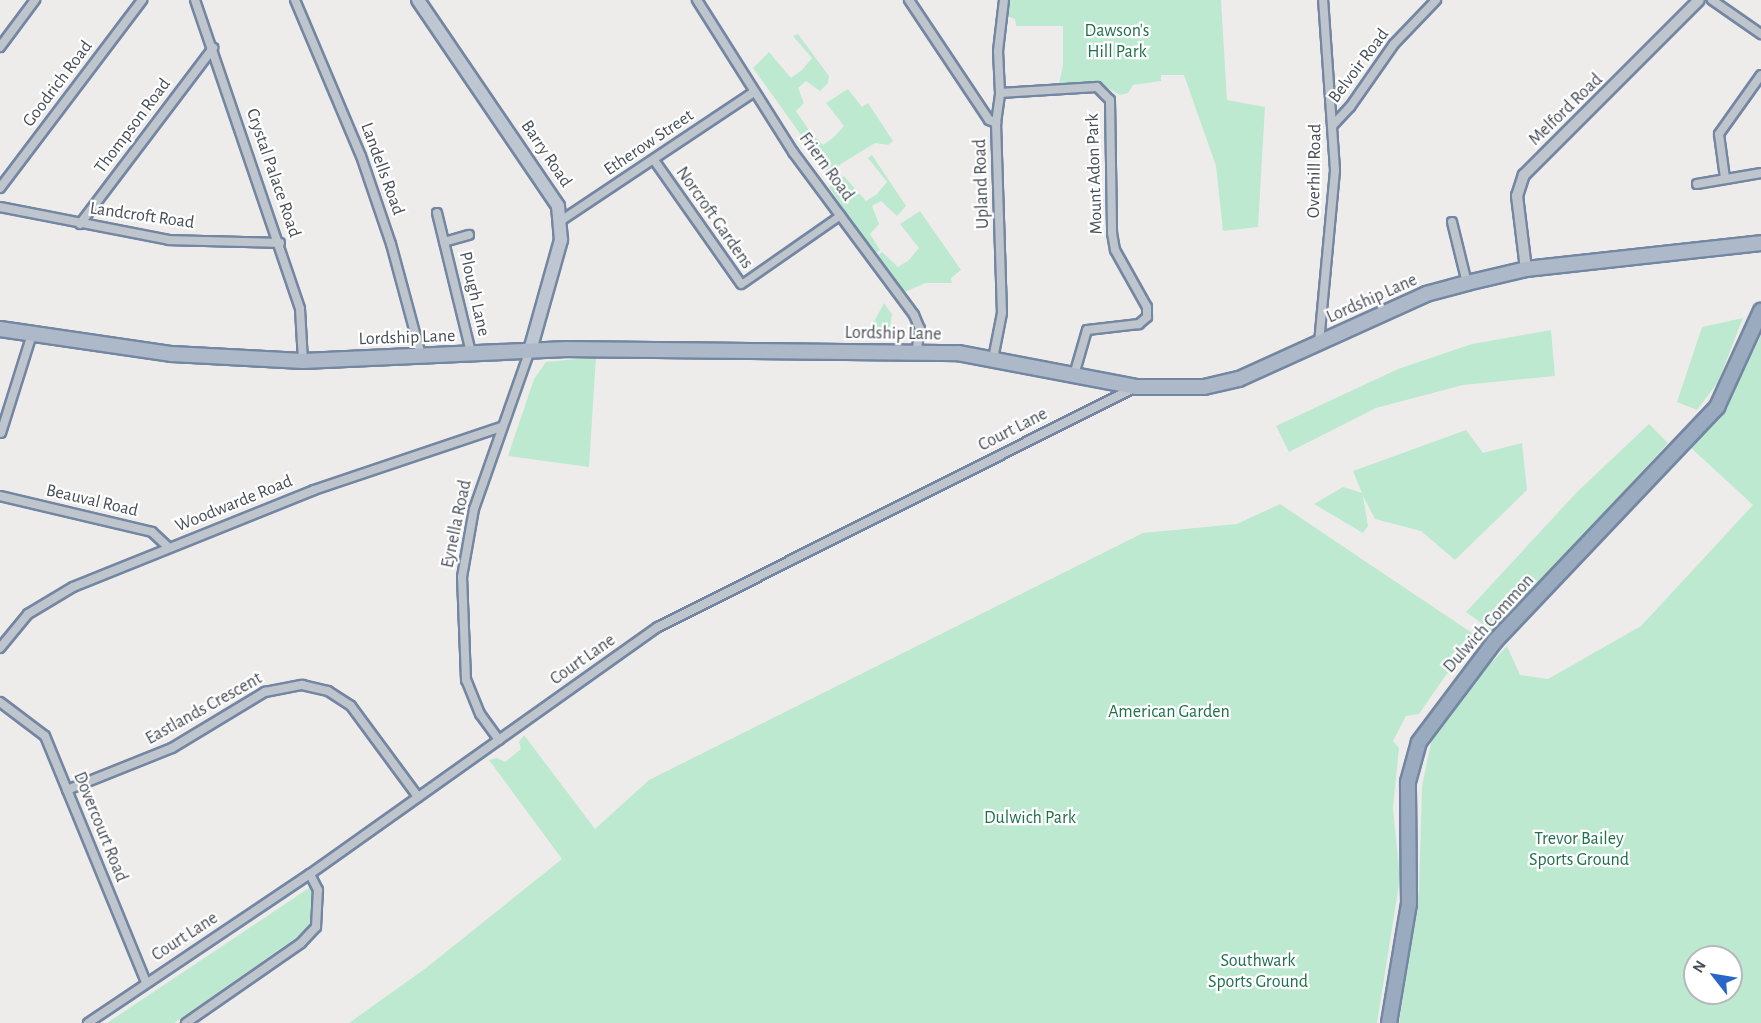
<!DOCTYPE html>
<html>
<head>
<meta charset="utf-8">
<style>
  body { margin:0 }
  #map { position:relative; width:1761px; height:1023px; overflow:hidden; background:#eeeceb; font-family:"Alegreya Sans",sans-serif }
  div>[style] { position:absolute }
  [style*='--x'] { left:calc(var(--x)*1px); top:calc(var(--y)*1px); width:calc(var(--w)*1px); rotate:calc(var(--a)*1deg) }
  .green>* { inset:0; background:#bde9d0 }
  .roads { filter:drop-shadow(2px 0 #7386a2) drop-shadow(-2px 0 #7386a2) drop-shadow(0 2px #7386a2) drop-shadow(0 -2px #7386a2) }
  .pedestrian>* { height:7px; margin:-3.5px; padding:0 3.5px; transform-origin:3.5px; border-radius:3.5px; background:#bec5cd }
  .minor>* { height:8px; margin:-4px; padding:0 4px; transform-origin:4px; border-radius:4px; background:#bec5cd }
  .tertiary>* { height:10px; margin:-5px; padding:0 5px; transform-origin:5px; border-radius:5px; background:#bec5cd }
  .secondary>* { height:12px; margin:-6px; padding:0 6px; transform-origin:6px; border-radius:6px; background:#bdc6d1 }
  .primary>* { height:14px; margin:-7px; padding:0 7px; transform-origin:7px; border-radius:7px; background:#adb9c8 }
  .trunk>* { height:14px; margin:-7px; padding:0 7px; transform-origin:7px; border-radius:7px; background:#9aaabf }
  span { translate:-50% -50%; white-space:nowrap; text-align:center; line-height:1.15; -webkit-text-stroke:4.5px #fff; paint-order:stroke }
  .park-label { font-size:18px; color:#1f704c }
  .street-label { font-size:18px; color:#464e57 }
  .north { position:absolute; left:1683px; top:945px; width:60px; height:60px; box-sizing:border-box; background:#fff; border:2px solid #b5b8bc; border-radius:50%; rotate:301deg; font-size:16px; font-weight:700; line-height:24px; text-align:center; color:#464e57 }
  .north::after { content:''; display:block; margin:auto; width:21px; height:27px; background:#2966ca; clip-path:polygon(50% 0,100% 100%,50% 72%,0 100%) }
</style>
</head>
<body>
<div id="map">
  <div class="green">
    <div style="clip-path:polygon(1002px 0,1221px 0,1227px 100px,1265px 107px,1258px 227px,1223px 231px,1216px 166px,1184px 75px,1161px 75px,1161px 81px,1133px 85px,1128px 93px,1120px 95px,1101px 84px,1058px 89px,1063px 65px,1063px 26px,1016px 26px,1015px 19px,1004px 15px)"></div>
    <div style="clip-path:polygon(798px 34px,829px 76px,828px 83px,820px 91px,806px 81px,798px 88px,804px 103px,796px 111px,809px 130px,801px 135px,753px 68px,769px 52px,791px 78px,802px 70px,812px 58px,793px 36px)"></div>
    <div style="clip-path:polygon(848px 89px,862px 107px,868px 103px,893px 141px,888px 145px,875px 143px,828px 172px,800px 138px,810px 131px,823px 145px,834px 137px,844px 126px,826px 103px)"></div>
    <div style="clip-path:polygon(872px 155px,906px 206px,897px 216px,881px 201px,872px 206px,879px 224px,870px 234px,880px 250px,874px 255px,829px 187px,844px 176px,866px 201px,877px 194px,887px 182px,868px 158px)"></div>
    <div style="clip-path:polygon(920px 211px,961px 270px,951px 278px,952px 283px,926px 283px,902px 293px,875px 257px,882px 252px,898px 267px,909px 260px,919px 248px,900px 224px)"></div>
    <div style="clip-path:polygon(884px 303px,892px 314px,890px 327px,877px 336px,866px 337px)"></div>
    <div style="clip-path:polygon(1743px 318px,1718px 382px,1697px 410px,1677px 402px,1702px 327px)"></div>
    <div style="clip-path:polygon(1551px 330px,1555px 376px,1463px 385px,1376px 408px,1289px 452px,1276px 426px,1398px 369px,1472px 344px)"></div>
    <div style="clip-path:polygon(evenodd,1761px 335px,1761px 1023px,1399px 1023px,1419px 890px,1422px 786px,1432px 739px,1451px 706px,1507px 646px,1520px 675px,1548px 679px,1641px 626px,1753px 505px,1690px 447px,1727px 408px,1761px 335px,1695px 957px,1731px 957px,1731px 993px,1695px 993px,1695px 957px)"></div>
    <div style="clip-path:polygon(596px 357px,589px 467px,508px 456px,534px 379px,546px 362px)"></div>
    <div style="clip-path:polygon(1649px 424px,1668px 443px,1495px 633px,1466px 612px,1577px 492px)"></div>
    <div style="clip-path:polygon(1466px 430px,1483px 453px,1522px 443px,1527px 490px,1455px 560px,1421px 531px,1375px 519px,1363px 496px,1368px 526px,1363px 533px,1314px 504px,1343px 487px,1362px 493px,1353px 471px)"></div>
    <div style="clip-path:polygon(1280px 504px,1481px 639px,1446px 675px,1419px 714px,1406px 716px,1393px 741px,1399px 748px,1393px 808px,1400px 878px,1377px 1023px,349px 1023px,426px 968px,562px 859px,489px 760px,497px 758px,505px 762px,521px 749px,519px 742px,524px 735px,595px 829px,649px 780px,1143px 533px,1237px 524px)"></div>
    <div style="clip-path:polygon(312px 886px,314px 918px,307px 930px,174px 1023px,107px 1023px)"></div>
  </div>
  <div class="roads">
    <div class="pedestrian">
      <div style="--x:741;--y:284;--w:121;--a:-34.9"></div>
    </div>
    <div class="minor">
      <div style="--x:195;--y:0;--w:326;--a:71.2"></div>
      <div style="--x:300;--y:309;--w:52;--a:86.7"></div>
      <div style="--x:295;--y:0;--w:169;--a:67.1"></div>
      <div style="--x:361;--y:156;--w:93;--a:71.2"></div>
      <div style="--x:391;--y:244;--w:115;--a:74.9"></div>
      <div style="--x:697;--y:0;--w:180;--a:57.7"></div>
      <div style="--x:793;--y:152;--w:203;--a:53.4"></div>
      <div style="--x:914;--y:315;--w:15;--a:67"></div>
      <div style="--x:920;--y:329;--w:24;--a:99"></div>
      <div style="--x:909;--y:0;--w:144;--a:56.3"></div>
      <div style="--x:989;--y:120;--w:8;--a:23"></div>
      <div style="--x:996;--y:123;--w:190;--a:88.2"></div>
      <div style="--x:1002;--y:313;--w:47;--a:101.1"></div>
      <div style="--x:1712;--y:0;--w:60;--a:34.8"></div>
      <div style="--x:0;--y:47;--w:59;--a:-53.3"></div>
      <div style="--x:1000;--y:93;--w:97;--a:-3.5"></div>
      <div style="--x:1097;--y:87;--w:18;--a:45"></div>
      <div style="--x:1110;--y:100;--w:133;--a:89.1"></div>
      <div style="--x:1112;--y:233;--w:17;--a:80"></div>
      <div style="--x:1115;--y:250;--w:65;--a:60.7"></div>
      <div style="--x:1147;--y:307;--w:10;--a:90"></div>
      <div style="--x:1147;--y:317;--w:11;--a:139"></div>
      <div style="--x:1139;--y:324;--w:52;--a:173.4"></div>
      <div style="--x:1087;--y:330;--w:47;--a:106.1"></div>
      <div style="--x:996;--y:123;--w:30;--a:-82"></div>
      <div style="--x:1000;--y:93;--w:42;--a:-92.7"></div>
      <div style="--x:998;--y:51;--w:51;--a:-83.3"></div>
      <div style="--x:1333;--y:125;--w:25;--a:-47"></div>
      <div style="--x:1350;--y:107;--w:77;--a:-55.1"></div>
      <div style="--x:1394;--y:44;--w:61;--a:-46.3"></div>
      <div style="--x:654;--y:160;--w:151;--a:54.9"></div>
      <div style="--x:1725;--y:178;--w:44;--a:-97.8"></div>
      <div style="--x:1719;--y:134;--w:72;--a:-54.6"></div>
      <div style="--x:1697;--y:184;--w:65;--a:-9.8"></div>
      <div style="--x:0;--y:188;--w:236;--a:-52.9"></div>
      <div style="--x:0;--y:207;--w:172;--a:11"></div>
      <div style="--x:169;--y:240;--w:111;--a:1.5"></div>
      <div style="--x:437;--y:213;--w:144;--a:76.3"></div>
      <div style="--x:562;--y:220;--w:231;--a:-33.7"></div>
      <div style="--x:1452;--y:222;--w:63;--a:76.2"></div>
      <div style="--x:80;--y:224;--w:221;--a:-52.9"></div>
      <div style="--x:444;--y:242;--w:26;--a:-16"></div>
      <div style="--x:1319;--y:343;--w:174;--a:-84.7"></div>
      <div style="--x:1335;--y:170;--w:170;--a:-94"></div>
      <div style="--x:1;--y:433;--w:104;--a:-72.6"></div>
      <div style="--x:0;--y:496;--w:156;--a:13.3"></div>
      <div style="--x:152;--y:532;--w:23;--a:43"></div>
      <div style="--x:0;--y:648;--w:44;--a:-50.5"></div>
      <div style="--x:28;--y:614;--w:52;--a:-31"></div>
      <div style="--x:73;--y:587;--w:260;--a:-21.9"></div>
      <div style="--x:314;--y:490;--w:197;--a:-18.6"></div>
      <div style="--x:0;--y:702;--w:56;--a:37.1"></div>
      <div style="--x:45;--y:736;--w:266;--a:67.7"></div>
      <div style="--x:499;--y:740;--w:32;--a:-126"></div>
      <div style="--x:480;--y:714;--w:37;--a:-112"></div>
      <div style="--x:466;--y:680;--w:103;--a:-92.2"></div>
      <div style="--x:462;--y:577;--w:69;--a:-80"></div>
      <div style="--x:474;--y:509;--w:169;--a:-70.6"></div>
      <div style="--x:67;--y:790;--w:113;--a:-21.8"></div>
      <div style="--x:172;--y:748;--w:109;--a:-31.1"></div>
      <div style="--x:265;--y:692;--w:38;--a:-11"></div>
      <div style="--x:302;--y:685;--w:27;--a:13"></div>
      <div style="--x:328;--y:691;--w:27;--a:33"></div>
      <div style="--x:351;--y:706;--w:113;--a:53.6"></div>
      <div style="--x:88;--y:1023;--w:267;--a:-33.9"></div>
      <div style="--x:310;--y:874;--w:427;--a:-35.4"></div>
      <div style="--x:658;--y:627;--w:533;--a:-26.66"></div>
      <div style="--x:186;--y:1023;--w:140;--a:-34.8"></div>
      <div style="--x:301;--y:943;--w:22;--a:-47"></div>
      <div style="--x:316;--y:927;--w:37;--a:-87"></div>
      <div style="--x:318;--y:890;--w:18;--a:-117"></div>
    </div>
    <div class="tertiary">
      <div style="--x:1526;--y:269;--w:74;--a:-97"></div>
      <div style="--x:1517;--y:196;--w:22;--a:-72"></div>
      <div style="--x:1524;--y:175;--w:247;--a:-45"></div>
    </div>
    <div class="secondary">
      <div style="--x:418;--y:0;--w:249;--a:55.8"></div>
      <div style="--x:558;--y:206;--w:34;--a:85"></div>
      <div style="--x:561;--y:240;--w:114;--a:105.7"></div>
    </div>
    <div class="primary">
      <div style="--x:0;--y:329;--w:174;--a:8.3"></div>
      <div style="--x:172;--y:354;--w:131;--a:3.1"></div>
      <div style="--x:303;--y:361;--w:264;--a:-2.6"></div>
      <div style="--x:567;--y:349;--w:391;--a:0.6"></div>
      <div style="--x:958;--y:353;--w:181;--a:10.8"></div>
      <div style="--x:1136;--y:387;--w:68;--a:0"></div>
      <div style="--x:1204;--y:387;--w:36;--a:-13"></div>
      <div style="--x:1239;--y:379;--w:205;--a:-24.4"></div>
      <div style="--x:1426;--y:294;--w:42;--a:-15"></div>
      <div style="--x:1467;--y:283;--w:61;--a:-13.3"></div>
      <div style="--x:1526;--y:269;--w:236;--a:-6.3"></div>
    </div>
    <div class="trunk">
      <div style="--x:1389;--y:1023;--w:121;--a:-80.5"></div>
      <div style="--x:1409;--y:904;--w:122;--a:-90.5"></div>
      <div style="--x:1408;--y:782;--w:41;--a:-74.6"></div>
      <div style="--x:1419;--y:742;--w:126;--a:-53"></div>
      <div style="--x:1495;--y:641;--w:323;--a:-46.5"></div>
      <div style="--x:1717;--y:407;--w:106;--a:-65.4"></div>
    </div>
  </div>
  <div class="park-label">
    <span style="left:1117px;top:42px">Dawson's<br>Hill Park</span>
    <span style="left:1169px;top:712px">American Garden</span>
    <span style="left:1030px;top:818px">Dulwich Park</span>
    <span style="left:1579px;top:850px">Trevor Bailey<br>Sports Ground</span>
    <span style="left:1258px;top:972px">Southwark<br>Sports Ground</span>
  </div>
  <div class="street-label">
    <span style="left:1359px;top:66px;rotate:-53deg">Belvoir Road</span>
    <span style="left:58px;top:84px;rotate:-53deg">Goodrich Road</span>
    <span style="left:1566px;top:110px;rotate:-44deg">Melford Road</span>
    <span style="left:133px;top:126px;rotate:-53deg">Thompson Road</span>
    <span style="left:649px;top:143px;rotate:-34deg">Etherow Street</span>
    <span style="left:546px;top:154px;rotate:56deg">Barry Road</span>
    <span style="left:826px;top:167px;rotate:54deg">Friern Road</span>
    <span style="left:382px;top:169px;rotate:70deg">Landells Road</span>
    <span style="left:1315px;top:171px;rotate:-89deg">Overhill Road</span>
    <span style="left:273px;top:173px;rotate:71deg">Crystal Palace Road</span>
    <span style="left:1095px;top:174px;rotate:-92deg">Mount Adon Park</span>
    <span style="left:982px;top:184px;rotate:-92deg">Upland Road</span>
    <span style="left:142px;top:216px;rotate:8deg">Landcroft Road</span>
    <span style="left:714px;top:218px;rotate:55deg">Norcroft Gardens</span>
    <span style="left:474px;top:294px;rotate:77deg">Plough Lane</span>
    <span style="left:1372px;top:299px;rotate:-24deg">Lordship Lane</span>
    <span style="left:893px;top:334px;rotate:1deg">Lordship Lane</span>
    <span style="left:407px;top:338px;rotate:-2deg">Lordship Lane</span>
    <span style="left:1013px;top:430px;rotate:-27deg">Court Lane</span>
    <span style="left:92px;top:501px;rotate:13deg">Beauval Road</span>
    <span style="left:234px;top:504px;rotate:-22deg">Woodwarde Road</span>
    <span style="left:457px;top:524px;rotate:-78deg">Eynella Road</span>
    <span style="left:1489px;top:624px;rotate:-48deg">Dulwich Common</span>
    <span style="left:583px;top:660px;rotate:-35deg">Court Lane</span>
    <span style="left:204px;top:709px;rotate:-29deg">Eastlands Crescent</span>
    <span style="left:100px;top:827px;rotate:68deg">Dovercourt Road</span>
    <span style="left:185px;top:937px;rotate:-33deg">Court Lane</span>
  </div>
  <div class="north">N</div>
</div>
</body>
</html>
